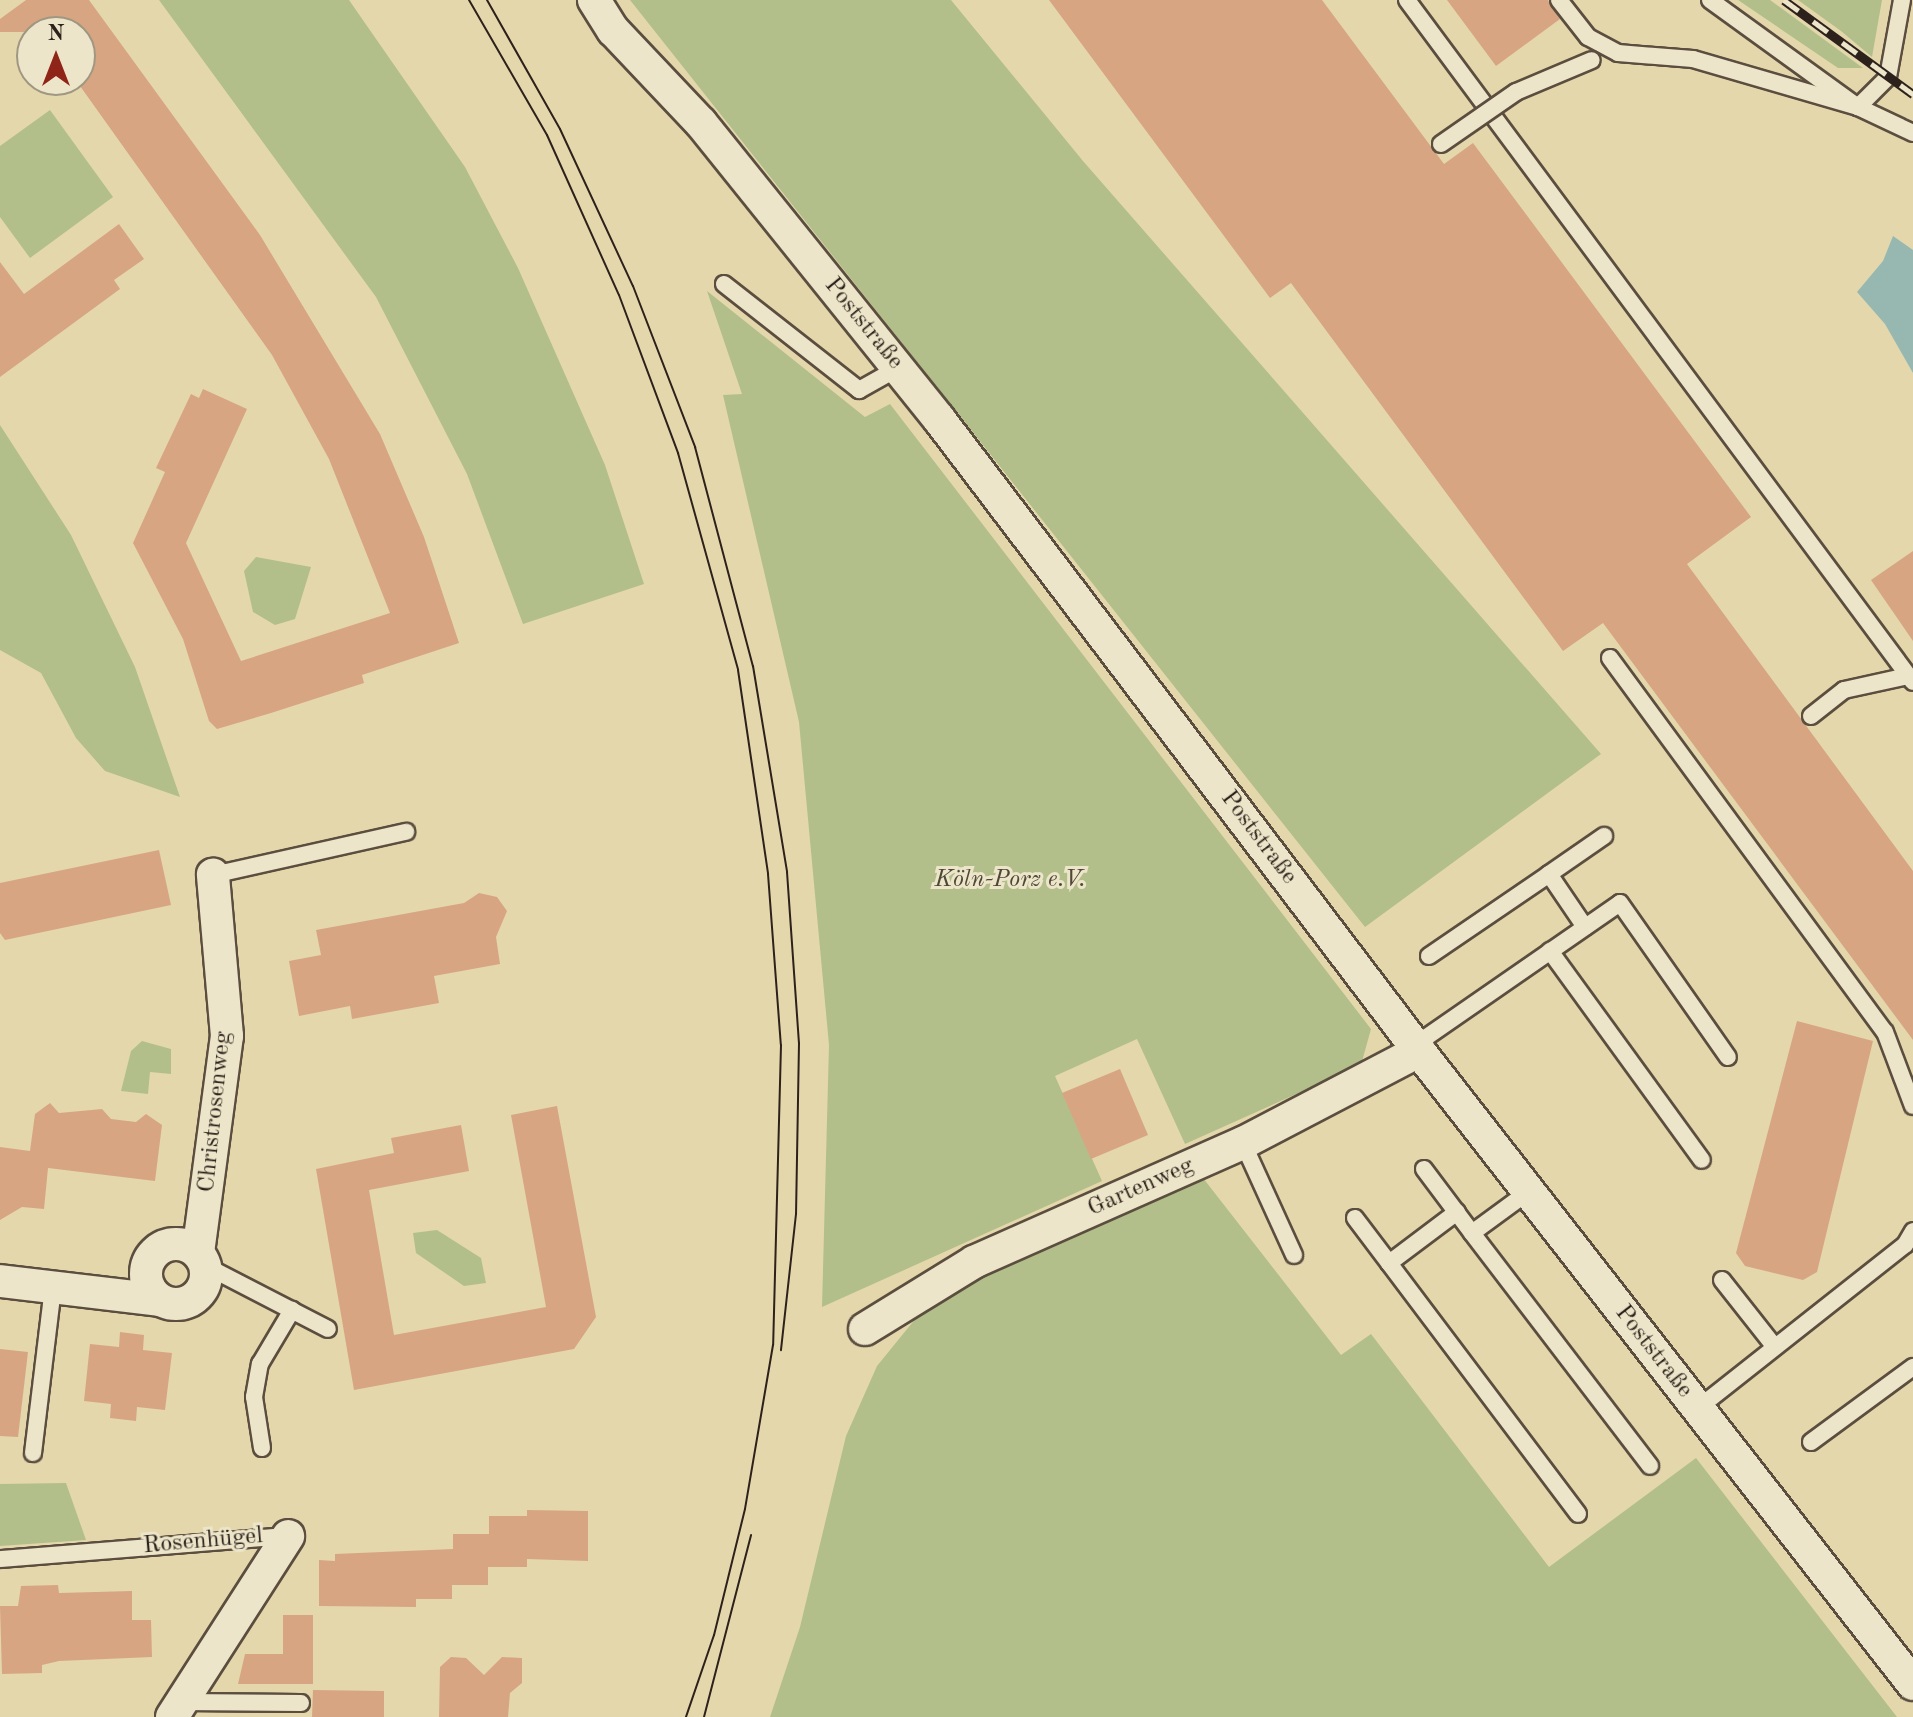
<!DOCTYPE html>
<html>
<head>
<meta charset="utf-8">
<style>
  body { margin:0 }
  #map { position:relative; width:1913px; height:1717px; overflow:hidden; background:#e4d7ac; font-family:"Old Standard TT",serif }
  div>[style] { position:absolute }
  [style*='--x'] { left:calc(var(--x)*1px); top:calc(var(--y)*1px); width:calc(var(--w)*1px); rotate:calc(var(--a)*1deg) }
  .green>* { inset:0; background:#b2bf8b }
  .water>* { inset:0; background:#96b8b0 }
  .building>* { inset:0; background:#d8a582 }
  .roads { filter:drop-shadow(2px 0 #5b4e3f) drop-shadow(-2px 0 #5b4e3f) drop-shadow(0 2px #5b4e3f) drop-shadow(0 -2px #5b4e3f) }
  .service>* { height:16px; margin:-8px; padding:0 8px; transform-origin:8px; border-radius:8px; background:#ede5c9 }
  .minor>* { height:32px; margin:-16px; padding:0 16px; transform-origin:16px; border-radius:16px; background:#ede5c9 }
  .minor>.ring { margin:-16px; padding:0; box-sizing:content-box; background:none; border:32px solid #ede5c9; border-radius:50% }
  .tram>* { height:2px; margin:-1px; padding:0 1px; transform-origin:1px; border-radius:1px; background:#2d211b }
  .rail>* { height:9px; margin-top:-4.5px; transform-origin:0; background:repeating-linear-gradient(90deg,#ede5c9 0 18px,#2d211b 0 36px); box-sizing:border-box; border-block:2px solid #2d211b }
  .bridges { filter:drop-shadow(2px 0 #5b4e3f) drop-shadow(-2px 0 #5b4e3f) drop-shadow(0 2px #5b4e3f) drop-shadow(0 -2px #5b4e3f) }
  .service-bridge>* { height:16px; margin:-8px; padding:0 8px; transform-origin:8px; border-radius:8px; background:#ede5c9 }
  span { translate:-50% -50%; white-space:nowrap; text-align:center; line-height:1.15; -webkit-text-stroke:6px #ede5c9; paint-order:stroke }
  .street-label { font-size:24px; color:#2d211b }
  .park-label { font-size:24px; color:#4e4837; font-style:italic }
  .north { position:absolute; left:16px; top:16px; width:80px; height:80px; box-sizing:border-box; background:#ede5c9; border:2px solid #a09783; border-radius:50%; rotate:0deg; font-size:22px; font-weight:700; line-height:32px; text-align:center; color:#2d211b }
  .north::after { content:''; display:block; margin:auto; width:28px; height:36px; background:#8f2418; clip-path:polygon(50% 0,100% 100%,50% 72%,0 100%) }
</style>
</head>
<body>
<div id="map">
  <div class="green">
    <div style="clip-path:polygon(159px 0,349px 0,465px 167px,518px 268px,605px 465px,644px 584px,523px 624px,467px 474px,376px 297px)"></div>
    <div style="clip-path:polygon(630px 0,951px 0,1083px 161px,1601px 754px,1365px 927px)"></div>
    <div style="clip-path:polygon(1738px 0,1770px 0,1863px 68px,1838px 68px)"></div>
    <div style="clip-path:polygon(1798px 0,1882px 0,1872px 57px,1841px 31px)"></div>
    <div style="clip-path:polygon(50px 110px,113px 197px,30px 258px,0 217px,0 146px)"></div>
    <div style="clip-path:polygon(707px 291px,865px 417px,890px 404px,1371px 1029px,1361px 1065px,1185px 1144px,1137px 1039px,1055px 1076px,1102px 1181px,822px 1307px,829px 1045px,799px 722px,723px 395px,742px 394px)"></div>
    <div style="clip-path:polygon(0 425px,71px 535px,135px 667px,180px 797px,105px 771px,76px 738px,41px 673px,0 650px)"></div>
    <div style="clip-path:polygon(256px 557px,311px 567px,295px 619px,275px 625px,253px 612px,244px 571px)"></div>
    <div style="clip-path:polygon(142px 1041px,171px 1049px,171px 1074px,150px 1072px,148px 1094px,121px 1091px,131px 1051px)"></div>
    <div style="clip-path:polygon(1196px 1169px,1341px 1355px,1371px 1334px,1549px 1567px,1696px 1458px,1897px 1717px,770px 1717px,800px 1627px,846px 1436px,877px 1366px,925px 1307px)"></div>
    <div style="clip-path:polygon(437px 1230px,481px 1258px,486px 1283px,464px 1286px,416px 1253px,413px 1233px)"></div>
    <div style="clip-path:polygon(66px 1483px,86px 1540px,0 1546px,0 1484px)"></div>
  </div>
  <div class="water">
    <div style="clip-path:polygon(1893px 236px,1913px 250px,1913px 373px,1885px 324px,1857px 292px,1883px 261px)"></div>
  </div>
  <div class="building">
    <div style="clip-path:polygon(26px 0,89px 0,260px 235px,380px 434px,424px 537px,459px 643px,362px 675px,364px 683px,271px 713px,217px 729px,209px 721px,183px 639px,133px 543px,165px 472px,156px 468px,191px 394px,199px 398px,203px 389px,247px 409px,186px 543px,241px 661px,390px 613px,329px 459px,272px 355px,80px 86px,80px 32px,0 32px,0 19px)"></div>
    <div style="clip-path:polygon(1049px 0,1322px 0,1444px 164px,1473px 143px,1751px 517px,1687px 564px,1913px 871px,1913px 1040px,1603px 623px,1563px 651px,1291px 283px,1270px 298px)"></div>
    <div style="clip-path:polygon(1447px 0,1548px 0,1560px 19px,1496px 66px)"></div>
    <div style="clip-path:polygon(119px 224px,144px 259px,114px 280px,120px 289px,0 377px,0 262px,24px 294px)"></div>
    <div style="clip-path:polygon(1913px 551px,1913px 641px,1871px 580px)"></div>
    <div style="clip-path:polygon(159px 850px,171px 905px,5px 940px,0 933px,0 883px)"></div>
    <div style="clip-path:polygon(479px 893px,497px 897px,507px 911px,496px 937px,500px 964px,434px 976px,439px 1003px,352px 1019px,350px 1006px,299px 1016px,289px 961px,321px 955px,316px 930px,464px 903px)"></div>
    <div style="clip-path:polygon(1797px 1021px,1873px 1041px,1817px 1272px,1803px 1280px,1745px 1266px,1736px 1253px)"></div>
    <div style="clip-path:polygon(1120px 1069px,1148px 1135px,1091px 1159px,1062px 1093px)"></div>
    <div style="clip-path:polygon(50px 1103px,59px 1113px,102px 1109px,111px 1119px,136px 1122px,146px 1114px,162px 1125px,155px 1181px,48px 1168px,44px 1209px,22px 1207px,0 1220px,0 1147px,30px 1151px,35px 1114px)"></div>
    <div style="clip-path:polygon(557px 1106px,596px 1317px,574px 1349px,354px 1390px,316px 1169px,394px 1153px,391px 1138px,461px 1125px,469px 1171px,369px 1190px,394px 1335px,546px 1307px,511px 1115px)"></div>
    <div style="clip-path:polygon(120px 1332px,144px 1335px,143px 1350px,172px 1353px,165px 1410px,137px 1407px,136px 1421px,110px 1418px,111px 1404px,84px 1401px,90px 1344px,119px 1347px)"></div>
    <div style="clip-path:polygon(0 1349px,28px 1352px,18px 1437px,0 1436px)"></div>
    <div style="clip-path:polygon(527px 1510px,588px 1511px,588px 1561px,527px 1559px,527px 1567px,488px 1567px,488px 1585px,452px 1585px,452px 1599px,416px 1599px,416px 1607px,319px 1606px,319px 1560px,335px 1561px,335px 1554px,453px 1549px,453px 1534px,489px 1534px,489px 1516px,527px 1516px)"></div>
    <div style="clip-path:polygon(58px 1585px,59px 1593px,132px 1591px,132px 1620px,151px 1620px,152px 1657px,59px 1661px,42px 1665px,42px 1673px,2px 1674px,0 1606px,18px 1606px,21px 1586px)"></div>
    <div style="clip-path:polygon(283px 1615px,313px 1615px,313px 1684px,238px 1684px,245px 1654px,283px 1654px)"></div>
    <div style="clip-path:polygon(451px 1657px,466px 1658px,484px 1675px,502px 1657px,522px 1658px,522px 1683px,510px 1693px,508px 1717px,439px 1717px,440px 1667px)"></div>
    <div style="clip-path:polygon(313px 1690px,384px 1691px,384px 1717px,312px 1717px)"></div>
  </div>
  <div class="roads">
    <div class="service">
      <div style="--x:1407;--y:0;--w:849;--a:53.43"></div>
      <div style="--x:1559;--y:0;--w:47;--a:51.9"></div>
      <div style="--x:1588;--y:37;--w:34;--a:28"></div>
      <div style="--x:1618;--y:53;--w:75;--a:4.6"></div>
      <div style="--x:1693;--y:59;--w:172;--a:16.2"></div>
      <div style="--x:1858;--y:107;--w:42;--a:-45"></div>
      <div style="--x:1888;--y:77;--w:78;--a:-79.7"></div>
      <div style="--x:1710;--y:0;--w:183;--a:35.9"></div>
      <div style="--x:1858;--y:107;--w:61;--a:25.3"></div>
      <div style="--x:724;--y:284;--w:172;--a:38.1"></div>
      <div style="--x:859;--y:390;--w:45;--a:-29.4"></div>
      <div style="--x:1610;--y:658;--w:464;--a:53.7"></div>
      <div style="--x:1885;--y:1032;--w:79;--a:69.3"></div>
      <div style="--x:1811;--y:716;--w:42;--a:-38.2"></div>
      <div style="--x:1844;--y:690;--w:66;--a:-12.3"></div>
      <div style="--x:1549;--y:874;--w:67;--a:-34.6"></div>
      <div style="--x:213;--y:875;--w:198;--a:-12.6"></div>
      <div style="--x:1550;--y:951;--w:258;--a:54"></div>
      <div style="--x:1429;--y:956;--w:145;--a:-34.3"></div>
      <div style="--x:1549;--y:874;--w:64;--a:55.8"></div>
      <div style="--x:1415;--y:1045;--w:249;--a:-34.7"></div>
      <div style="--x:1620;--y:903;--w:188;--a:55"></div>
      <div style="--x:1243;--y:1143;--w:123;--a:65.5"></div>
      <div style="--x:1424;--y:1169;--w:80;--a:53.1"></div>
      <div style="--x:1528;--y:1192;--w:69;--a:143.8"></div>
      <div style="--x:1472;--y:1233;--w:293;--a:52.6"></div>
      <div style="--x:1457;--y:1212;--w:85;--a:143.1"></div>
      <div style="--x:1389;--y:1263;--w:314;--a:53"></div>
      <div style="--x:1355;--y:1218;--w:56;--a:52.9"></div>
      <div style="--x:206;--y:1266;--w:137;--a:27.3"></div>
      <div style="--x:1722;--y:1280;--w:85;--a:51.7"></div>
      <div style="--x:1697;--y:1409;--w:265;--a:-38.3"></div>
      <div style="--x:1905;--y:1245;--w:16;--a:-60"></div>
      <div style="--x:1811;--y:1442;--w:127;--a:-36.3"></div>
      <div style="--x:262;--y:1448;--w:52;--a:-98.9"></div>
      <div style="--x:254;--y:1397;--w:34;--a:-80"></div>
      <div style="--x:260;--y:1364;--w:63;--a:-59.3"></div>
      <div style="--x:33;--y:1453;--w:167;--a:-83.1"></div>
      <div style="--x:0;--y:1559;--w:289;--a:-4.6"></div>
      <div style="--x:182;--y:1702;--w:119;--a:0.5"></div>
    </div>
    <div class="minor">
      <div style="--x:594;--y:0;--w:36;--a:58"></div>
      <div style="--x:613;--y:30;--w:128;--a:46.6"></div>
      <div style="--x:701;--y:123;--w:380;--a:51.2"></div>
      <div style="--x:939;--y:419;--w:794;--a:52.78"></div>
      <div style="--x:1419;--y:1051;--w:803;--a:52.03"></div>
      <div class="ring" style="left:146px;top:1244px;width:28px;height:28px"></div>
      <div style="--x:198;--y:1253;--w:219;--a:-82.4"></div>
      <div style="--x:227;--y:1036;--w:162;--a:-95"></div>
      <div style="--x:0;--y:1281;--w:161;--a:6.8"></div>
      <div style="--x:865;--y:1329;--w:128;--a:-31.6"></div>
      <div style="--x:974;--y:1262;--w:294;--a:-23.9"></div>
      <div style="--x:1243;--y:1143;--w:199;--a:-27.6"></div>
      <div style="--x:172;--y:1717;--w:215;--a:-57.3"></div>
    </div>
  </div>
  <div class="tram">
    <div style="--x:469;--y:0;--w:156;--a:60"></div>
    <div style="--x:547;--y:135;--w:175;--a:65.8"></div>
    <div style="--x:619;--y:295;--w:169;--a:69.5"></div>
    <div style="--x:678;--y:453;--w:225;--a:74.5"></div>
    <div style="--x:738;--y:670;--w:206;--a:81.6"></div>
    <div style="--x:768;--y:874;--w:171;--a:85.7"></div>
    <div style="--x:781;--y:1045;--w:300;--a:91.5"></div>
    <div style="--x:773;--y:1345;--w:166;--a:99.7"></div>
    <div style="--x:745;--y:1509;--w:130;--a:103.8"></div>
    <div style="--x:714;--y:1635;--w:87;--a:108.9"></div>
    <div style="--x:487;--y:0;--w:148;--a:60.5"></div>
    <div style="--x:560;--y:129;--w:173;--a:65.1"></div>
    <div style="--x:633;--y:286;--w:173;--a:68.9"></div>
    <div style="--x:695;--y:447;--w:227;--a:75.2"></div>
    <div style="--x:753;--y:666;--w:209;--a:80.6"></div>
    <div style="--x:787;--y:872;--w:171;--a:86"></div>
    <div style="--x:799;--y:1043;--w:171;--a:91"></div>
    <div style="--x:796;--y:1214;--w:137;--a:96.3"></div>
    <div style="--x:704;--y:1717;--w:188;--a:-75.5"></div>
  </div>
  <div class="rail">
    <div style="--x:1784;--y:0;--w:160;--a:36.1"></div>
  </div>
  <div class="bridges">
    <div class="service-bridge">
      <div style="--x:1441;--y:144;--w:91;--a:-34.7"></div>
      <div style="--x:1516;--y:92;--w:82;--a:-22.8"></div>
    </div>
  </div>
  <div class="street-label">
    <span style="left:863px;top:324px;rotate:51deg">Poststraße</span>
    <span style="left:1258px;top:838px;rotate:53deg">Poststraße</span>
    <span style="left:216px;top:1112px;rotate:-84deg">Christrosenweg</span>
    <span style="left:1141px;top:1188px;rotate:-24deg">Gartenweg</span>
    <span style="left:1653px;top:1352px;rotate:52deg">Poststraße</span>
    <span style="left:203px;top:1542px;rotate:-5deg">Rosenhügel</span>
  </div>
  <div class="park-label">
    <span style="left:1010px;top:881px">Köln-Porz e.V.</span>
  </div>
  <div class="north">N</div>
</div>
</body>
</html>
